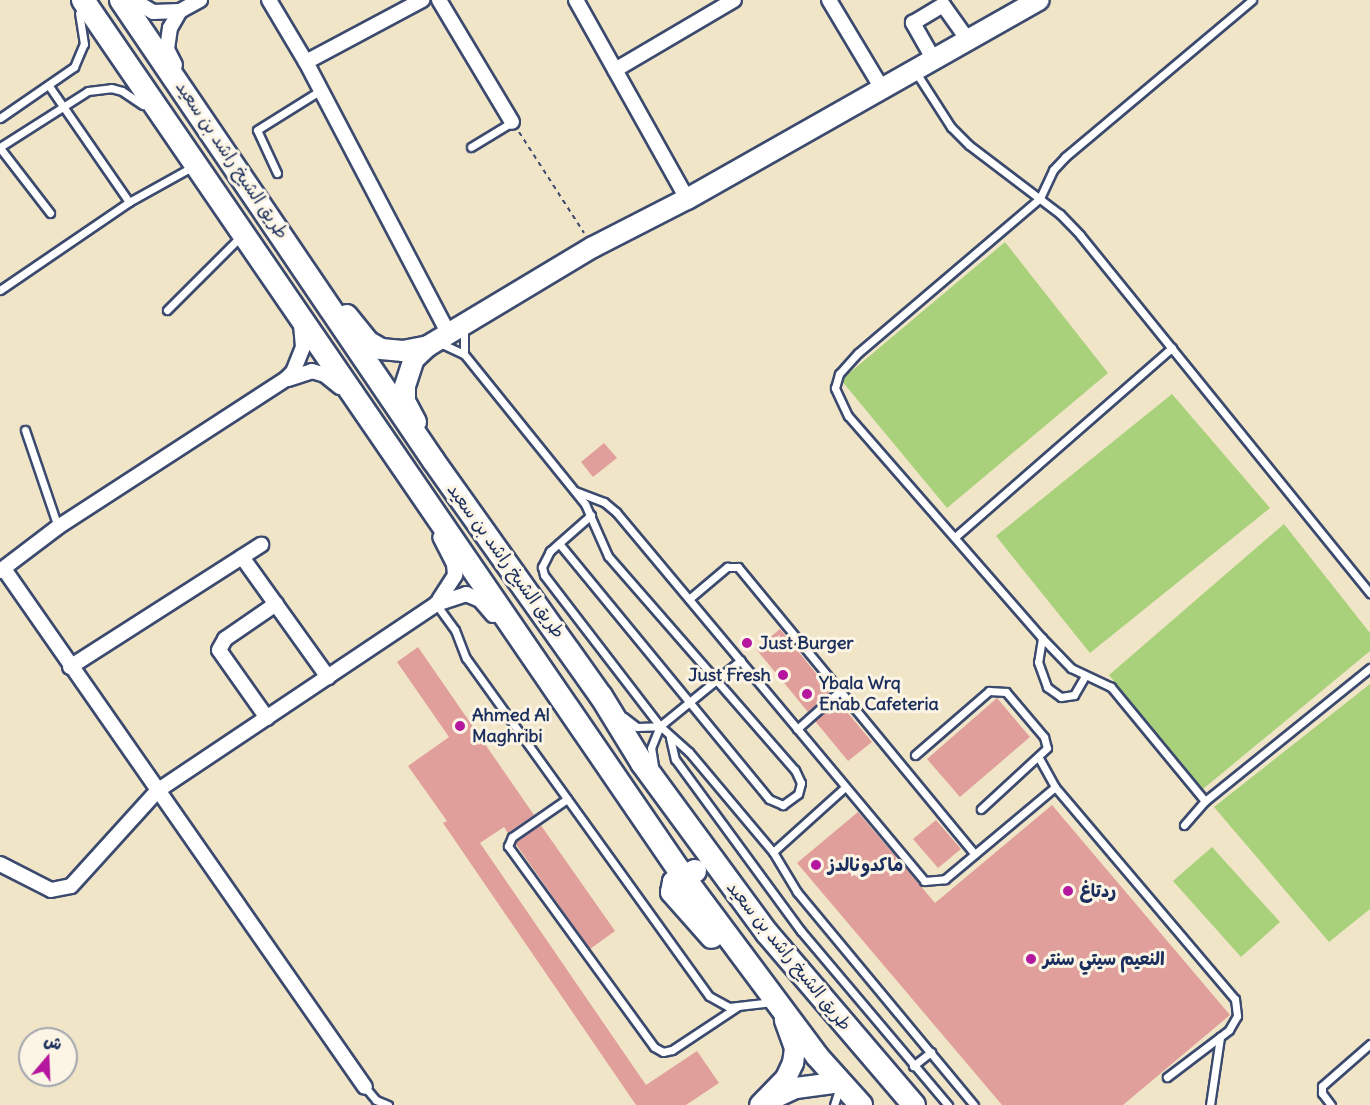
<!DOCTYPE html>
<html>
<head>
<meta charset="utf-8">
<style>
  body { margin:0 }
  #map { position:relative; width:1370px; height:1105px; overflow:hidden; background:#f1e5c8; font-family:Delius,"Playpen Sans Arabic",sans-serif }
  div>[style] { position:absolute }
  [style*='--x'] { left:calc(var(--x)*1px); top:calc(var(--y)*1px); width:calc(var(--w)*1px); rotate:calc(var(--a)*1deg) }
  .green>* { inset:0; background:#a9d17b }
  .building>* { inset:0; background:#e19f9b }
  .path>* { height:2px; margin-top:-1px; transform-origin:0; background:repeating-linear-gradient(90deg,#3b4a6e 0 4.5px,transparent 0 9px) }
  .roads { filter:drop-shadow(2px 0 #3b4a6e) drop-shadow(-2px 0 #3b4a6e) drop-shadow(0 2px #3b4a6e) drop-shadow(0 -2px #3b4a6e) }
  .lane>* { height:7px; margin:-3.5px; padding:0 3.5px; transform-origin:3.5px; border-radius:3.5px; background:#fff }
  .street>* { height:14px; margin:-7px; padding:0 7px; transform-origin:7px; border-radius:7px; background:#fff }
  .secondary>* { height:20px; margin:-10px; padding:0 10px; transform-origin:10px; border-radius:10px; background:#fff }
  .primary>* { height:22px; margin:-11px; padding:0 11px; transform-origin:11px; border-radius:11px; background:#fff }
  .dots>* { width:16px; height:16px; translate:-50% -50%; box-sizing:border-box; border:3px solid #fcf5e5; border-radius:50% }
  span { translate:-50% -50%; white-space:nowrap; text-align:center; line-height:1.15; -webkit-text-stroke:6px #fcf5e5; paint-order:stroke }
  .street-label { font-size:18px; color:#1b2f5e }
  .poi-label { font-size:18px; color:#1b2f5e; font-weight:700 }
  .left { translate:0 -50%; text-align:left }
  .right { translate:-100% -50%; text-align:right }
  .north { position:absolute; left:18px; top:1027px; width:60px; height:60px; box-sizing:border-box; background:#fcf5e5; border:2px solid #a2a6af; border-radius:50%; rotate:19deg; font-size:16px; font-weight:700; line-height:24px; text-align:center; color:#1b2f5e }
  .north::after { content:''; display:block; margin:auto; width:21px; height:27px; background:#b5179e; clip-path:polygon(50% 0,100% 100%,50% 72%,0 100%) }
</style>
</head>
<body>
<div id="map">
  <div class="green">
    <div style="clip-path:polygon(1005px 242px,1108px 373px,947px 508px,841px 380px)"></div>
    <div style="clip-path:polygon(1172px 394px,1270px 508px,1090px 653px,996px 536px)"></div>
    <div style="clip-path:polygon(1284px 524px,1370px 633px,1370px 651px,1203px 789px,1109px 675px)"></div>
    <div style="clip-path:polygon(1370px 684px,1370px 909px,1329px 942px,1214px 807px)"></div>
    <div style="clip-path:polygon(1212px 847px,1280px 922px,1241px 957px,1173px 881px)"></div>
  </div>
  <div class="building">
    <div style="clip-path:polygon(604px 443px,617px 458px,593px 477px,581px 462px)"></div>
    <div style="clip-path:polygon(780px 629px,831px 692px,808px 712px,756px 649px)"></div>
    <div style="clip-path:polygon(418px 647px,534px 815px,508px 833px,504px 827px,480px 843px,646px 1085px,697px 1051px,719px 1083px,686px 1105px,636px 1105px,443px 823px,447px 821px,408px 766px,449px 737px,397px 662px)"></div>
    <div style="clip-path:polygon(997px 698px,1030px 737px,960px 797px,927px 759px)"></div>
    <div style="clip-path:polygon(838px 701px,872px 742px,848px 761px,815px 721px)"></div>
    <div style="clip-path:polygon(1052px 805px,1230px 1015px,1123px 1105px,1002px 1105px,797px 863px,858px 812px,935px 903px)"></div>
    <div style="clip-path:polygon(936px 820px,961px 849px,938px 868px,913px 839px)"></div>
    <div style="clip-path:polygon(540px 824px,615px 931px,590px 949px,515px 843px)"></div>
  </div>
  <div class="path">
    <div style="--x:519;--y:132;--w:120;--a:57.2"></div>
  </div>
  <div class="roads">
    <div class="lane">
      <div style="--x:915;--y:71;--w:67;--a:57.3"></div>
      <div style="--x:951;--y:127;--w:25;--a:45"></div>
      <div style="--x:969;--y:145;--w:114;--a:37.2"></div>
      <div style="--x:1060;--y:214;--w:29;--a:46"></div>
      <div style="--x:1080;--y:235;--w:461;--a:51"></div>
      <div style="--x:49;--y:86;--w:141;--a:55.4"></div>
      <div style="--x:0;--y:118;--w:90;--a:-34.6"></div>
      <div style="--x:74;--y:67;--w:25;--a:-67"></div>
      <div style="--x:84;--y:44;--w:31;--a:-99"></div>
      <div style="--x:0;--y:147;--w:104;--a:-32.5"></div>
      <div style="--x:88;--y:91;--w:23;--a:-7"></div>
      <div style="--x:111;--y:88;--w:11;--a:15"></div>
      <div style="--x:122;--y:91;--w:25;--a:34"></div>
      <div style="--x:471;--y:147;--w:48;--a:-31.4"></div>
      <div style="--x:0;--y:148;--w:82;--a:52.4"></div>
      <div style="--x:277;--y:173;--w:47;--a:-114.9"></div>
      <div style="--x:257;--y:130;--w:75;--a:-32"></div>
      <div style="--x:0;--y:290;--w:156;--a:-34.3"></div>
      <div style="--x:129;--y:202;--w:72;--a:-29.1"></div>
      <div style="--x:167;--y:310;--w:103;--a:-45"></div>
      <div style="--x:464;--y:328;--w:26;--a:90"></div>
      <div style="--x:464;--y:354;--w:193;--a:51.1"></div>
      <div style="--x:585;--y:504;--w:57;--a:66.1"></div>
      <div style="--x:608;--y:556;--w:284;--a:48.9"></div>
      <div style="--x:795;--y:770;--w:14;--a:65"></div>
      <div style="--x:801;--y:783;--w:11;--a:105"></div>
      <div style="--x:798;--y:794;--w:19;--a:144"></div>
      <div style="--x:783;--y:805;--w:15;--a:-157"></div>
      <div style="--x:769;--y:799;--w:331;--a:-129.4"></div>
      <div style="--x:440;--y:343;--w:26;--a:25"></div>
      <div style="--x:25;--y:430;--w:102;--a:71.2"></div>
      <div style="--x:575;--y:491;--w:31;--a:21"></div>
      <div style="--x:604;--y:502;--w:16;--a:40"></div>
      <div style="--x:616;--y:512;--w:481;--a:50.1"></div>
      <div style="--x:924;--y:881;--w:21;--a:-5"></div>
      <div style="--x:945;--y:879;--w:143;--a:-39.9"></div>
      <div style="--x:591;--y:515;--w:55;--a:138.7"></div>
      <div style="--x:550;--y:551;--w:18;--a:117"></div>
      <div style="--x:542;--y:567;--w:8;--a:76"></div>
      <div style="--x:544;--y:575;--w:190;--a:52.5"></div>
      <div style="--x:660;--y:726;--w:39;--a:42"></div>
      <div style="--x:689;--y:752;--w:131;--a:50"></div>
      <div style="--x:773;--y:852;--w:47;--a:59"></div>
      <div style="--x:797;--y:892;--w:277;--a:50.3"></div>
      <div style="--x:955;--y:537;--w:288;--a:-41.1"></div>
      <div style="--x:689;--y:599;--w:50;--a:-40.1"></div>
      <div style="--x:727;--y:567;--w:11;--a:0"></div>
      <div style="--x:738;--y:567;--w:372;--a:50.5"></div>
      <div style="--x:436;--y:604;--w:32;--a:54"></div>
      <div style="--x:455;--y:630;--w:30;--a:69"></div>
      <div style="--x:466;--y:658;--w:416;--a:54.3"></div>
      <div style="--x:709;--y:996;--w:23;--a:29"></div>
      <div style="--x:729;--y:1007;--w:44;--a:-6.5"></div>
      <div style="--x:1042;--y:638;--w:24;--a:99"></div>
      <div style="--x:1038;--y:662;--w:27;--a:70"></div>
      <div style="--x:1047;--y:687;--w:17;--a:36"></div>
      <div style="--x:1061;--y:697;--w:13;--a:-9"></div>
      <div style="--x:1074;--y:695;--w:22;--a:-60"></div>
      <div style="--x:624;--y:717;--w:16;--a:38"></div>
      <div style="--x:637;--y:727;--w:23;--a:-2"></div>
      <div style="--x:797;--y:729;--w:57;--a:-41.5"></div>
      <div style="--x:670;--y:738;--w:22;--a:77"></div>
      <div style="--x:675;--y:759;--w:213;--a:53.8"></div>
      <div style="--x:801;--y:931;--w:228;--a:49.8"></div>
      <div style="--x:915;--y:755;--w:98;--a:-40.9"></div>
      <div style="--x:989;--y:691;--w:17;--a:3"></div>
      <div style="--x:1006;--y:692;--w:59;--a:49.8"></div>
      <div style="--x:1044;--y:737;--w:11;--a:75"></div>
      <div style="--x:1047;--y:748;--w:90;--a:137.3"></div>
      <div style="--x:1039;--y:758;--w:33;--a:61"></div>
      <div style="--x:1055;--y:787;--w:278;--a:49.7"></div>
      <div style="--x:1235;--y:999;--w:17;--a:83"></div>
      <div style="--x:1237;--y:1016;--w:16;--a:120"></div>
      <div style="--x:1229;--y:1030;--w:78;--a:142.8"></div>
      <div style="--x:654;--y:766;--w:18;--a:-99"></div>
      <div style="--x:651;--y:748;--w:24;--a:-68"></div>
      <div style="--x:660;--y:726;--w:104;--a:-39.2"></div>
      <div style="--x:567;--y:799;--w:67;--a:145.4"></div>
      <div style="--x:512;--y:837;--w:10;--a:114"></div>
      <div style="--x:508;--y:846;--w:248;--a:54"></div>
      <div style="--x:654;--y:1047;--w:10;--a:29"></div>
      <div style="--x:663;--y:1052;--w:9;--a:-13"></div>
      <div style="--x:672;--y:1050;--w:78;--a:-33.5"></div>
      <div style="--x:1205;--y:801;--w:148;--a:-129.5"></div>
      <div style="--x:1111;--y:687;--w:44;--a:-154.6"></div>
      <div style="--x:1071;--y:668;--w:42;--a:-134"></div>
      <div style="--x:1042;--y:638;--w:295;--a:-131.1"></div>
      <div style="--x:848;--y:416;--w:31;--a:-115"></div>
      <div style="--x:835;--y:388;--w:15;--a:-74"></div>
      <div style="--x:839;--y:374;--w:28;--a:-48"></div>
      <div style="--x:858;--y:353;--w:239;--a:-40.4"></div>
      <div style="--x:1040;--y:198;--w:31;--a:-65"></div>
      <div style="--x:1053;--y:170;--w:18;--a:-47"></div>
      <div style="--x:1065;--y:157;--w:244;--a:-40"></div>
      <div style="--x:1184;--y:825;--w:32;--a:-49"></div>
      <div style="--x:1205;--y:801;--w:212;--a:-38.9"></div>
      <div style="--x:773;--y:852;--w:96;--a:-42"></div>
      <div style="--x:913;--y:1066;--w:23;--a:-38"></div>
      <div style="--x:365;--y:1087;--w:17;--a:50"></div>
      <div style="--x:376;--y:1100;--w:13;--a:23"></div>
      <div style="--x:834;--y:1105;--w:19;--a:-72"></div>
      <div style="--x:1210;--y:1105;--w:69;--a:-81.6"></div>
      <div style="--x:1331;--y:1105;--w:15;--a:-127"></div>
      <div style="--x:1322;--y:1093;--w:7;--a:-90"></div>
      <div style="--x:1322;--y:1086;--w:64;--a:-41.2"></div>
    </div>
    <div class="street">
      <div style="--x:133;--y:0;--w:23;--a:31"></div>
      <div style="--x:153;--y:12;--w:27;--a:-2"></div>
      <div style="--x:269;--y:0;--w:72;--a:59.2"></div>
      <div style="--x:306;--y:62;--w:305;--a:62.3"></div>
      <div style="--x:439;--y:0;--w:142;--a:59.1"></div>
      <div style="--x:576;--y:0;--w:228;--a:60.8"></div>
      <div style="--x:829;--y:0;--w:101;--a:59.1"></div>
      <div style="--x:934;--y:60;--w:43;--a:-119.6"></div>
      <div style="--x:913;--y:23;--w:35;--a:-31"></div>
      <div style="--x:943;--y:5;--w:43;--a:54.5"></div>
      <div style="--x:306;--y:62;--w:132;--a:-28.1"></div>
      <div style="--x:175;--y:65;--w:18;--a:-117"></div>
      <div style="--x:167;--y:49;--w:21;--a:-82"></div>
      <div style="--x:170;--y:28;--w:20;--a:-60"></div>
      <div style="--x:180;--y:11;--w:23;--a:-29"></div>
      <div style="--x:615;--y:70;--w:138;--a:-30.5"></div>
      <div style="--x:288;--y:379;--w:25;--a:-18"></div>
      <div style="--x:312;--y:371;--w:14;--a:17"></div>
      <div style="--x:325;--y:375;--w:19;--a:39"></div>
      <div style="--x:242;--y:557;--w:148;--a:54.4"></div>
      <div style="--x:4;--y:569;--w:631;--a:55.13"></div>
      <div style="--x:0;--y:571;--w:73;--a:-37.2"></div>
      <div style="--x:58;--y:527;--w:272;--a:-33"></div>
      <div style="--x:286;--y:379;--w:10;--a:-45"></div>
      <div style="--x:293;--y:372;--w:27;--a:-68"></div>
      <div style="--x:303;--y:347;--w:24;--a:-95"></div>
      <div style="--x:439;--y:600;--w:30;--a:-57"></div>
      <div style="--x:455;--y:575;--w:11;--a:-95"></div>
      <div style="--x:454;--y:564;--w:30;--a:-117"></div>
      <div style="--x:70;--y:667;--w:227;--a:-32.6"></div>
      <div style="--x:267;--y:718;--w:83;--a:-125.2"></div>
      <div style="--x:219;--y:650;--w:13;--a:-61"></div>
      <div style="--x:225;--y:639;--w:62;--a:-34.5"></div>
      <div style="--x:0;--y:864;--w:57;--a:27"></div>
      <div style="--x:51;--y:890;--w:20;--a:-11"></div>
      <div style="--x:71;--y:886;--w:128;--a:-47.8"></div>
      <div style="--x:157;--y:791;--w:336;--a:-33.8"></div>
      <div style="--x:436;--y:604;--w:32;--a:-18"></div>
      <div style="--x:466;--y:594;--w:15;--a:23"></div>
      <div style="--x:480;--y:600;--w:20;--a:49"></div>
    </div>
    <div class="secondary">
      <div style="--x:347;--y:315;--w:35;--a:51"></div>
      <div style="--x:369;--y:342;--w:14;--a:30"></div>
      <div style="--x:381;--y:349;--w:22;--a:5"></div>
      <div style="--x:403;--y:351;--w:25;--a:-11"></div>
      <div style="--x:416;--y:422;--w:24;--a:-118"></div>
      <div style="--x:405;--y:401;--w:15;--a:-90"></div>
      <div style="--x:405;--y:386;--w:28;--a:-72"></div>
      <div style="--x:414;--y:359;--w:19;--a:-43"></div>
      <div style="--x:428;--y:346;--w:192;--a:-31"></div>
      <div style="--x:593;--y:247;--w:106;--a:-27.1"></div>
      <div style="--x:687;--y:199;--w:404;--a:-29.5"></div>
      <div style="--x:772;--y:1099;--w:26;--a:-25"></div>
      <div style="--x:796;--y:1088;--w:45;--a:-7.6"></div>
      <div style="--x:760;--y:1105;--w:37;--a:-46"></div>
      <div style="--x:786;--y:1078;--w:17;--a:-65"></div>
      <div style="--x:793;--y:1063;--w:15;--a:-82"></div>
      <div style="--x:795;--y:1048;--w:30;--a:-110"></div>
    </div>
    <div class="primary">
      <div style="--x:83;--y:0;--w:1062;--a:55.59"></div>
      <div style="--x:683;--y:876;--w:224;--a:53.3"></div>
      <div style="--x:817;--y:1056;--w:66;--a:48.1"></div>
      <div style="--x:121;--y:0;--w:556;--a:55.85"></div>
      <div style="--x:433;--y:460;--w:290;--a:54.6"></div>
      <div style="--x:601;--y:696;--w:79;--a:58.5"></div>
      <div style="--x:642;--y:763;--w:211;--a:53.7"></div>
      <div style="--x:767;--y:933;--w:226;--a:49.5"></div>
      <div style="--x:695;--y:871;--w:24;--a:152"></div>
      <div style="--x:674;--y:882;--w:10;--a:101"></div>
      <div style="--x:672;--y:892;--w:60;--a:48.4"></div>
    </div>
  </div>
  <div class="dots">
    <div style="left:747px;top:643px;background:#b5179e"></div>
    <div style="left:783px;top:675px;background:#b5179e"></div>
    <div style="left:807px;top:694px;background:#b5179e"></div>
    <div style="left:460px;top:726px;background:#b5179e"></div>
    <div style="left:816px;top:865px;background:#b5179e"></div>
    <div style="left:1068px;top:891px;background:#b5179e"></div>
    <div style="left:1031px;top:959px;background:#b5179e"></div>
  </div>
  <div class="street-label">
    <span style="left:232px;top:160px;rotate:56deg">طريق الشيخ راشد بن سعيد</span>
    <span style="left:506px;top:561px;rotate:54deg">طريق الشيخ راشد بن سعيد</span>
    <span style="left:789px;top:956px;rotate:51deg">طريق الشيخ راشد بن سعيد</span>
  </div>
  <div class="poi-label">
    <span class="left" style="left:759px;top:643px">Just Burger</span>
    <span class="right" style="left:771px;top:675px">Just Fresh</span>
    <span class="left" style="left:819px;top:694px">Ybala Wrq<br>Enab Cafeteria</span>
    <span class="left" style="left:472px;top:726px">Ahmed Al<br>Maghribi</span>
    <span class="left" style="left:828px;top:865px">ماكدونالدز</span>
    <span class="left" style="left:1080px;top:891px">ردتاغ</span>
    <span class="left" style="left:1043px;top:959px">النعيم سيتي سنتر</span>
  </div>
  <div class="north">ش</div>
</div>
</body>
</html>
